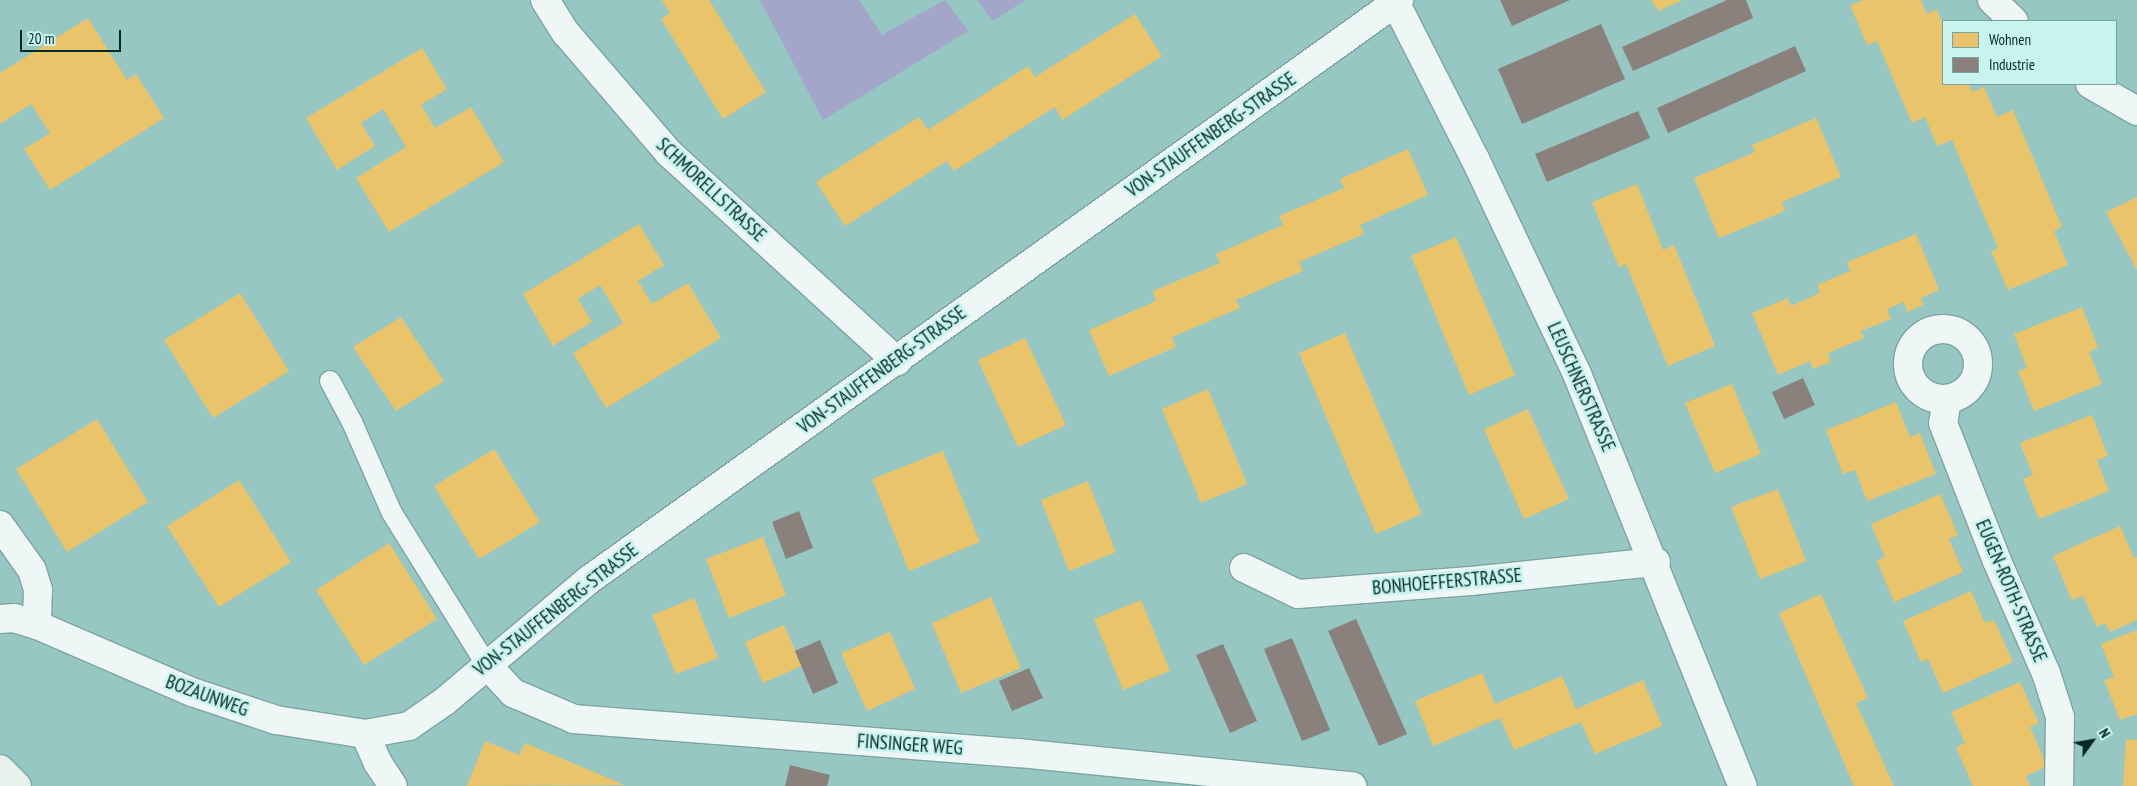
<!DOCTYPE html>
<html>
<head>
<meta charset="utf-8">
<style>
  body { margin:0 }
  #map { position:relative; width:2137px; height:786px; overflow:hidden; background:#96c7c3; font-family:"PT Sans Narrow",sans-serif }
  div>[style] { position:absolute }
  [style*='--x'] { left:calc(var(--x)*1px); top:calc(var(--y)*1px); width:calc(var(--w)*1px); rotate:calc(var(--a)*1deg) }
  .green>* { inset:0; background:#a3a6c8 }
  .homes>* { inset:0; background:#e9c46a }
  .industry>* { inset:0; background:#8a817c }
  .roads { filter:drop-shadow(1px 0 #7ca4a1) drop-shadow(-1px 0 #7ca4a1) drop-shadow(0 1px #7ca4a1) drop-shadow(0 -1px #7ca4a1) }
  .lane>* { height:20px; margin:-10px; padding:0 10px; transform-origin:10px; border-radius:10px; background:#eff7f6 }
  .street>* { height:28px; margin:-14px; padding:0 14px; transform-origin:14px; border-radius:14px; background:#eff7f6 }
  .street>.ring { margin:-14px; padding:0; box-sizing:content-box; background:none; border:28px solid #eff7f6; border-radius:50% }
  .secondary>* { height:28px; margin:-14px; padding:0 14px; transform-origin:14px; border-radius:14px; background:#e7f0eb }
  span { translate:-50% -50%; white-space:nowrap; text-align:center; line-height:1.15; -webkit-text-stroke:5px #c9f3ef; paint-order:stroke }
  .street-label { font-size:19px; color:#002825 }
  .legend { position:absolute; left:1942px; top:20px; width:175px; height:65px; box-sizing:border-box; background:#c9f3ef; border:1px solid #79a29e; margin:0; padding:6px 9px; list-style:none; font-size:15px; color:#002825 }
  .legend li { display:flex; align-items:center; gap:10px; height:25px }
  .legend b { width:25px; border:1px solid #79a29e }
  .north { position:absolute; left:2067px; top:716px; width:50px; height:50px; -webkit-text-stroke:4px #c9f3ef; paint-order:stroke; rotate:58deg; font-size:14px; font-weight:700; line-height:20px; text-align:center; color:#002825 }
  .north::after { content:''; display:block; margin:auto; width:18px; height:22px; background:#002825; clip-path:polygon(50% 0,100% 100%,50% 72%,0 100%) }
  .scale { position:absolute; left:20px; top:30px; width:101px; height:22px; box-sizing:border-box; border:2px solid #002825; border-top:0; padding-left:6px; font-size:15px; line-height:18px; white-space:nowrap; color:#002825; -webkit-text-stroke:4px #c9f3ef; paint-order:stroke }
</style>
</head>
<body>
<div id="map">
  <div class="green">
    <div style="clip-path:polygon(760px 0,859px 0,882px 35px,945px 0,968px 31px,823px 120px)"></div>
    <div style="clip-path:polygon(978px 0,1026px 0,992px 21px)"></div>
  </div>
  <div class="homes">
    <div style="clip-path:polygon(662px 0,709px 0,766px 92px,723px 119px,661px 19px,670px 13px)"></div>
    <div style="clip-path:polygon(1651px 0,1683px 0,1658px 11px)"></div>
    <div style="clip-path:polygon(1864px 0,1921px 0,1927px 14px,1937px 9px,1943px 24px,1943px 84px,1969px 84px,1972px 92px,1984px 87px,1997px 117px,2013px 110px,2062px 227px,2054px 231px,2068px 265px,2008px 290px,1991px 251px,1998px 248px,1952px 140px,1937px 146px,1925px 117px,1912px 123px,1877px 41px,1867px 45px,1850px 5px)"></div>
    <div style="clip-path:polygon(1135px 14px,1162px 56px,1062px 120px,1055px 107px,954px 171px,947px 161px,845px 226px,816px 182px,919px 117px,928px 130px,1028px 66px,1035px 77px)"></div>
    <div style="clip-path:polygon(88px 18px,127px 80px,136px 74px,164px 118px,50px 190px,24px 149px,50px 133px,31px 104px,0 124px,0 73px)"></div>
    <div style="clip-path:polygon(422px 48px,447px 89px,421px 105px,435px 128px,471px 107px,504px 162px,389px 232px,356px 178px,406px 147px,383px 109px,361px 123px,375px 146px,337px 170px,306px 118px)"></div>
    <div style="clip-path:polygon(1816px 118px,1841px 177px,1782px 202px,1785px 211px,1719px 238px,1694px 178px,1755px 152px,1752px 145px)"></div>
    <div style="clip-path:polygon(1408px 149px,1428px 195px,1360px 225px,1364px 234px,1299px 262px,1303px 271px,1236px 300px,1240px 308px,1172px 337px,1176px 347px,1109px 376px,1089px 330px,1156px 301px,1153px 291px,1220px 263px,1216px 254px,1283px 225px,1279px 216px,1344px 188px,1340px 179px)"></div>
    <div style="clip-path:polygon(1637px 184px,1663px 250px,1674px 245px,1715px 346px,1668px 366px,1626px 264px,1619px 267px,1592px 202px)"></div>
    <div style="clip-path:polygon(2137px 197px,2137px 270px,2106px 212px)"></div>
    <div style="clip-path:polygon(639px 224px,664px 265px,638px 281px,652px 304px,688px 283px,721px 338px,606px 408px,573px 353px,623px 323px,600px 285px,578px 299px,592px 322px,553px 346px,523px 294px)"></div>
    <div style="clip-path:polygon(1916px 234px,1939px 290px,1921px 298px,1923px 305px,1907px 312px,1904px 302px,1887px 309px,1891px 319px,1861px 331px,1864px 338px,1828px 353px,1831px 362px,1813px 369px,1810px 361px,1778px 375px,1752px 313px,1788px 298px,1791px 306px,1820px 293px,1817px 285px,1850px 271px,1847px 262px)"></div>
    <div style="clip-path:polygon(1456px 237px,1515px 375px,1469px 395px,1411px 256px)"></div>
    <div style="clip-path:polygon(240px 293px,289px 371px,213px 418px,164px 340px)"></div>
    <div style="clip-path:polygon(2082px 307px,2098px 348px,2089px 352px,2102px 384px,2034px 411px,2018px 371px,2027px 368px,2014px 334px)"></div>
    <div style="clip-path:polygon(401px 317px,444px 381px,396px 411px,353px 347px)"></div>
    <div style="clip-path:polygon(1345px 333px,1422px 514px,1376px 534px,1299px 353px)"></div>
    <div style="clip-path:polygon(1025px 338px,1066px 425px,1018px 447px,978px 360px)"></div>
    <div style="clip-path:polygon(1732px 384px,1761px 454px,1715px 473px,1685px 403px)"></div>
    <div style="clip-path:polygon(1208px 389px,1247px 484px,1201px 503px,1162px 409px)"></div>
    <div style="clip-path:polygon(1896px 402px,1910px 437px,1920px 433px,1936px 474px,1867px 501px,1855px 470px,1843px 474px,1826px 430px)"></div>
    <div style="clip-path:polygon(1528px 409px,1569px 499px,1524px 519px,1484px 429px)"></div>
    <div style="clip-path:polygon(2092px 415px,2108px 456px,2097px 460px,2109px 491px,2039px 519px,2023px 479px,2033px 475px,2020px 443px)"></div>
    <div style="clip-path:polygon(97px 419px,148px 502px,67px 552px,16px 469px)"></div>
    <div style="clip-path:polygon(494px 449px,540px 522px,479px 559px,434px 486px)"></div>
    <div style="clip-path:polygon(943px 451px,980px 542px,909px 571px,872px 479px)"></div>
    <div style="clip-path:polygon(239px 480px,291px 562px,219px 607px,167px 526px)"></div>
    <div style="clip-path:polygon(1088px 481px,1116px 552px,1069px 571px,1041px 500px)"></div>
    <div style="clip-path:polygon(1778px 489px,1806px 561px,1760px 579px,1731px 507px)"></div>
    <div style="clip-path:polygon(1940px 494px,1958px 535px,1949px 539px,1963px 572px,1894px 602px,1877px 561px,1885px 557px,1871px 524px)"></div>
    <div style="clip-path:polygon(2120px 526px,2134px 558px,2137px 557px,2137px 620px,2110px 632px,2105px 623px,2097px 627px,2083px 596px,2072px 600px,2053px 556px)"></div>
    <div style="clip-path:polygon(763px 537px,786px 595px,729px 618px,706px 559px)"></div>
    <div style="clip-path:polygon(389px 543px,437px 619px,364px 665px,316px 590px)"></div>
    <div style="clip-path:polygon(1971px 591px,1985px 623px,1994px 620px,2013px 662px,1943px 693px,1928px 659px,1921px 662px,1903px 621px)"></div>
    <div style="clip-path:polygon(1821px 594px,1868px 698px,1856px 703px,1894px 786px,1854px 786px,1779px 613px)"></div>
    <div style="clip-path:polygon(991px 597px,1021px 668px,961px 693px,932px 623px)"></div>
    <div style="clip-path:polygon(694px 598px,718px 658px,676px 674px,652px 615px)"></div>
    <div style="clip-path:polygon(1141px 600px,1170px 671px,1123px 690px,1094px 619px)"></div>
    <div style="clip-path:polygon(784px 625px,802px 666px,763px 683px,745px 642px)"></div>
    <div style="clip-path:polygon(2137px 630px,2137px 714px,2120px 720px,2104px 680px,2114px 677px,2101px 644px)"></div>
    <div style="clip-path:polygon(890px 632px,915px 689px,867px 711px,841px 653px)"></div>
    <div style="clip-path:polygon(1482px 673px,1495px 704px,1562px 676px,1576px 709px,1643px 680px,1662px 726px,1595px 754px,1581px 722px,1514px 750px,1500px 718px,1433px 746px,1415px 701px)"></div>
    <div style="clip-path:polygon(2020px 682px,2039px 723px,2030px 727px,2047px 766px,2026px 776px,2030px 786px,1973px 786px,1956px 747px,1965px 743px,1951px 712px)"></div>
    <div style="clip-path:polygon(2126px 739px,2137px 740px,2137px 786px,2123px 786px)"></div>
    <div style="clip-path:polygon(485px 741px,519px 755px,525px 743px,625px 785px,467px 786px)"></div>
  </div>
  <div class="industry">
    <div style="clip-path:polygon(1500px 0,1570px 0,1512px 26px)"></div>
    <div style="clip-path:polygon(1727px 0,1746px 0,1753px 18px,1633px 71px,1622px 47px)"></div>
    <div style="clip-path:polygon(1601px 24px,1625px 79px,1522px 124px,1498px 69px)"></div>
    <div style="clip-path:polygon(1795px 46px,1806px 71px,1668px 133px,1657px 108px)"></div>
    <div style="clip-path:polygon(1638px 111px,1650px 138px,1547px 182px,1535px 154px)"></div>
    <div style="clip-path:polygon(1803px 378px,1815px 405px,1784px 419px,1772px 392px)"></div>
    <div style="clip-path:polygon(799px 511px,813px 548px,786px 559px,772px 522px)"></div>
    <div style="clip-path:polygon(1356px 619px,1407px 734px,1379px 746px,1328px 631px)"></div>
    <div style="clip-path:polygon(1292px 638px,1330px 730px,1302px 741px,1264px 649px)"></div>
    <div style="clip-path:polygon(820px 640px,838px 683px,813px 694px,795px 651px)"></div>
    <div style="clip-path:polygon(1223px 644px,1257px 721px,1230px 733px,1196px 655px)"></div>
    <div style="clip-path:polygon(1029px 668px,1043px 698px,1012px 711px,999px 681px)"></div>
    <div style="clip-path:polygon(790px 765px,830px 775px,827px 786px,785px 786px)"></div>
  </div>
  <div class="roads">
    <div class="lane">
      <div style="--x:330;--y:381;--w:47;--a:61.8"></div>
      <div style="--x:352;--y:422;--w:99;--a:66.3"></div>
      <div style="--x:392;--y:513;--w:178;--a:58.1"></div>
    </div>
    <div class="street">
      <div style="--x:545;--y:0;--w:39;--a:58"></div>
      <div style="--x:566;--y:33;--w:158;--a:49.4"></div>
      <div style="--x:669;--y:153;--w:309;--a:42.4"></div>
      <div style="--x:1394;--y:0;--w:178;--a:63"></div>
      <div style="--x:1475;--y:159;--w:238;--a:64.6"></div>
      <div style="--x:1577;--y:374;--w:444;--a:68.1"></div>
      <div style="--x:1992;--y:0;--w:30;--a:44"></div>
      <div style="--x:2090;--y:84;--w:54;--a:29.9"></div>
      <div class="ring" style="left:1908px;top:329px;width:42px;height:42px"></div>
      <div style="--x:1947;--y:399;--w:24;--a:99"></div>
      <div style="--x:1943;--y:423;--w:148;--a:68.6"></div>
      <div style="--x:1997;--y:561;--w:122;--a:66.4"></div>
      <div style="--x:2046;--y:673;--w:46;--a:72.3"></div>
      <div style="--x:2060;--y:717;--w:69;--a:90.8"></div>
      <div style="--x:0;--y:525;--w:55;--a:54.6"></div>
      <div style="--x:32;--y:570;--w:21;--a:73"></div>
      <div style="--x:38;--y:590;--w:35;--a:92"></div>
      <div style="--x:1244;--y:568;--w:60;--a:25.7"></div>
      <div style="--x:1298;--y:594;--w:173;--a:-4.3"></div>
      <div style="--x:1471;--y:581;--w:186;--a:-5.9"></div>
      <div style="--x:0;--y:619;--w:14;--a:-4"></div>
      <div style="--x:14;--y:618;--w:24;--a:17"></div>
      <div style="--x:37;--y:625;--w:169;--a:23.4"></div>
      <div style="--x:192;--y:692;--w:89;--a:18.4"></div>
      <div style="--x:276;--y:720;--w:90;--a:8.9"></div>
      <div style="--x:365;--y:734;--w:45;--a:-10.3"></div>
      <div style="--x:409;--y:726;--w:44;--a:-34.8"></div>
      <div style="--x:445;--y:701;--w:189;--a:-40.1"></div>
      <div style="--x:590;--y:579;--w:995;--a:-35.59"></div>
      <div style="--x:486;--y:664;--w:40;--a:47"></div>
      <div style="--x:513;--y:693;--w:66;--a:23.1"></div>
      <div style="--x:574;--y:719;--w:446;--a:4.4"></div>
      <div style="--x:1019;--y:753;--w:335;--a:5.7"></div>
      <div style="--x:365;--y:734;--w:32;--a:66"></div>
      <div style="--x:378;--y:763;--w:27;--a:57"></div>
    </div>
    <div class="secondary">
      <div style="--x:0;--y:769;--w:24;--a:45"></div>
    </div>
  </div>
  <div class="street-label">
    <span style="left:1211px;top:135px;rotate:-35deg">VON-STAUFFENBERG-STRASSE</span>
    <span style="left:711px;top:190px;rotate:43deg">SCHMORELLSTRASSE</span>
    <span style="left:882px;top:370px;rotate:-36deg">VON-STAUFFENBERG-STRASSE</span>
    <span style="left:1581px;top:387px;rotate:66deg">LEUSCHNERSTRASSE</span>
    <span style="left:1447px;top:582px;rotate:-5deg">BONHOEFFERSTRASSE</span>
    <span style="left:2011px;top:591px;rotate:67deg">EUGEN-ROTH-STRASSE</span>
    <span style="left:556px;top:610px;rotate:-38deg">VON-STAUFFENBERG-STRASSE</span>
    <span style="left:207px;top:696px;rotate:20deg">BOZAUNWEG</span>
    <span style="left:910px;top:745px;rotate:4deg">FINSINGER WEG</span>
  </div>
  <ul class="legend">
  <li><b style="height:14px;background:#e9c46a"></b>Wohnen</li>
  <li><b style="height:14px;background:#8a817c"></b>Industrie</li>
  </ul>
  <div class="north">N</div>
  <div class="scale">20 m</div>
</div>
</body>
</html>
